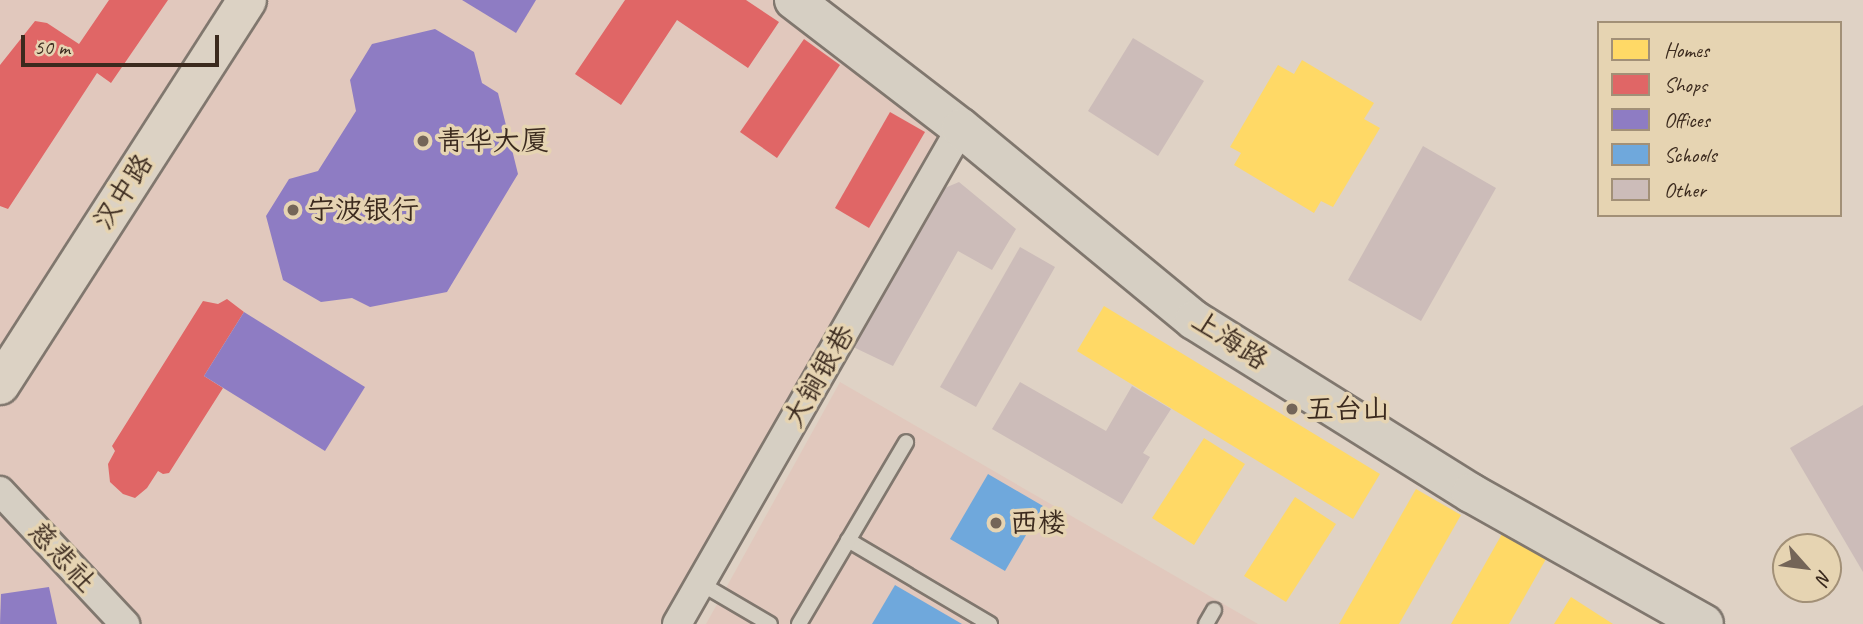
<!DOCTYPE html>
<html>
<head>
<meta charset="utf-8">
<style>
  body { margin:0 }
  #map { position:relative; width:1863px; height:624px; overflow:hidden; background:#dfd2c5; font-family:Caveat,"LXGW WenKai TC",sans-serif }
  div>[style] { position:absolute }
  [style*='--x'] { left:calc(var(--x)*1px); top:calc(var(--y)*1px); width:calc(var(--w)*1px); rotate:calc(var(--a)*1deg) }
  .built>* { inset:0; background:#e1c8bd }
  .homes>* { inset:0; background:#ffd966 }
  .shops>* { inset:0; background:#e06666 }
  .offices>* { inset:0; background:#8e7cc3 }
  .schools>* { inset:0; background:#6fa8dc }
  .building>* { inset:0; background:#ccbcb9 }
  .roads { filter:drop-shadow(2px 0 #80776e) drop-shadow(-2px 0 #80776e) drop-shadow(0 2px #80776e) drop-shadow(0 -2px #80776e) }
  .lane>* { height:14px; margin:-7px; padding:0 7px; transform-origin:7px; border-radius:7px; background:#d6cfc3 }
  .street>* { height:28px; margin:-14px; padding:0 14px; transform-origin:14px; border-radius:14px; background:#d6cfc3 }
  .secondary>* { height:38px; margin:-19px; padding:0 19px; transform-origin:19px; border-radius:19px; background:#d6cfc3 }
  .primary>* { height:38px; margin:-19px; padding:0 19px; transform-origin:19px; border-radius:19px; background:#dcd2c4 }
  .dots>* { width:19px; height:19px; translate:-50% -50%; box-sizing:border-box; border:4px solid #e6d4b2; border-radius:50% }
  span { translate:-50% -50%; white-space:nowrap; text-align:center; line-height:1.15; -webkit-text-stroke:7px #e6d4b2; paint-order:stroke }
  .poi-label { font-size:28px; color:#3b2a1e }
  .left { translate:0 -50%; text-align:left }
  .street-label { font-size:28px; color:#3b2a1e }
  .legend { position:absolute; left:1597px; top:21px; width:245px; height:196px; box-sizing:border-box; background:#e6d4b2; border:2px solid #a29077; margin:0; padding:9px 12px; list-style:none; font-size:21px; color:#3b2a1e }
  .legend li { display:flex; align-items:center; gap:14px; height:35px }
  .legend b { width:35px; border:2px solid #a29077 }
  .north { position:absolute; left:1772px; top:533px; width:70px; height:70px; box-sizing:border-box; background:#e6d4b2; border:2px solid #a29077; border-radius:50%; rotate:118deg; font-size:19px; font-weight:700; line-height:28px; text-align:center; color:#3b2a1e }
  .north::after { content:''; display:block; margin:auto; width:24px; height:32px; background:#746558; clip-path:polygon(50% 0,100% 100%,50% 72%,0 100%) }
  .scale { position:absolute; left:21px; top:35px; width:198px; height:32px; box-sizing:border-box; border:4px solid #3b2a1e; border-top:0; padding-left:9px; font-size:21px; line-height:24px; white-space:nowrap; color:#3b2a1e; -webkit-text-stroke:5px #e6d4b2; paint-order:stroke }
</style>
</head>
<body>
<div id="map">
  <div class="built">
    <div style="clip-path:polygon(0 0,810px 0,961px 128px,680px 624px,0 624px)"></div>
    <div style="clip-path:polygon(840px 382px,1258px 624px,706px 624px)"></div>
  </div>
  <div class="homes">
    <div style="clip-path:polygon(1302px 60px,1374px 103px,1364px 119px,1380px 128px,1333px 207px,1321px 201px,1314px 213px,1234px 165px,1241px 153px,1230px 147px,1278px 65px,1294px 74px)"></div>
    <div style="clip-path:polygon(1104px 306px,1380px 474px,1353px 519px,1077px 351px)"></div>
    <div style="clip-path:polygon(1204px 438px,1245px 464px,1194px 545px,1152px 518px)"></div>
    <div style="clip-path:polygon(1416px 489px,1461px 515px,1399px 624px,1339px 624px)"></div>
    <div style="clip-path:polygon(1295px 497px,1336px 524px,1286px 602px,1244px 576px)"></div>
    <div style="clip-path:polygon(1502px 534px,1546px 559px,1509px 624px,1451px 624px)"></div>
    <div style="clip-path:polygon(1571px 597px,1613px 624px,1554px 624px)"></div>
  </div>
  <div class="shops">
    <div style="clip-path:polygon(109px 0,168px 0,111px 83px,97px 73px,8px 209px,0 206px,0 65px,35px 21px,47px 23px,79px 44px)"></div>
    <div style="clip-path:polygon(625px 0,746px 0,779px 22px,748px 68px,677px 20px,621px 105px,575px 74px)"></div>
    <div style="clip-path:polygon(804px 39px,840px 65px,777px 158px,740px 132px)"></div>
    <div style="clip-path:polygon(890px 112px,925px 132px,869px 228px,835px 208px)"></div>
    <div style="clip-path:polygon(227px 299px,244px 312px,204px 376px,223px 388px,169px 473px,163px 474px,158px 471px,147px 488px,135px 498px,123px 494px,110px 482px,108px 464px,115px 451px,112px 446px,203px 301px,218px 304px)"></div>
  </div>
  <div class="offices">
    <div style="clip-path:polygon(462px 0,536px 0,516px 33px)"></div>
    <div style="clip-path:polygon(435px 29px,474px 52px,482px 83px,498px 93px,518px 174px,447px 292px,370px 307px,352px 298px,321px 302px,283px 280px,266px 216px,289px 179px,318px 171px,356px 111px,350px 80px,372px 44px)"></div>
    <div style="clip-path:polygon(244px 312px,365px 387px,325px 451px,204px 376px)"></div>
    <div style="clip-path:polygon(49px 587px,57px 624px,0 624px,1px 594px)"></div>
  </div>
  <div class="schools">
    <div style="clip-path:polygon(988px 474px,1043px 506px,1005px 571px,950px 539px)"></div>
    <div style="clip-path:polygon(895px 585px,962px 624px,872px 624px)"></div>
  </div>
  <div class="building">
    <div style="clip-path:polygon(1133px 38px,1204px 81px,1158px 156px,1088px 111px)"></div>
    <div style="clip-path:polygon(1423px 146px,1496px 188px,1421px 321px,1348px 280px)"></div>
    <div style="clip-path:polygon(959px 182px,1016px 229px,992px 270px,958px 251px,893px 366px,849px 345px,940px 190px)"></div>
    <div style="clip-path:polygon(1020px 247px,1055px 267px,976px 407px,940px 387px)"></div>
    <div style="clip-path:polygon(1020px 382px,1106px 431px,1132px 386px,1171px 409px,1143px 453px,1150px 457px,1122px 504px,992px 429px)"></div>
    <div style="clip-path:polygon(1863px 405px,1863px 572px,1790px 448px)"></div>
  </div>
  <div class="roads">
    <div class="lane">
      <div style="--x:848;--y:540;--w:165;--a:30.6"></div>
      <div style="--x:700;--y:583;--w:81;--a:30.4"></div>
      <div style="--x:799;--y:624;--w:211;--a:-59.5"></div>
      <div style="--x:1206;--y:624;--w:16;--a:-60"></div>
    </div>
    <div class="street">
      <div style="--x:0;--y:491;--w:183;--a:46.8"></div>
      <div style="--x:677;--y:624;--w:572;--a:-60.21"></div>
    </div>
    <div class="secondary">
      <div style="--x:794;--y:0;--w:210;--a:37.5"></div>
      <div style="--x:961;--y:128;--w:302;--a:39.5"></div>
      <div style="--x:1194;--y:320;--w:327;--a:32"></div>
      <div style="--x:1471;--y:493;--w:267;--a:29.3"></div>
    </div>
    <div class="primary">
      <div style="--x:0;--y:385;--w:457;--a:-57.3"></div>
    </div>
  </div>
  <div class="dots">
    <div style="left:423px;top:141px;background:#746558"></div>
    <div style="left:293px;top:210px;background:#746558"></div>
    <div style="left:1292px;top:409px;background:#746558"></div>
    <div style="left:996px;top:523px;background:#746558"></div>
  </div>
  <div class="poi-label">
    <span class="left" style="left:437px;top:141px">青华大厦</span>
    <span class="left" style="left:307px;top:210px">宁波银行</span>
    <span class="left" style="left:1306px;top:409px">五台山</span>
    <span class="left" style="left:1010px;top:523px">西楼</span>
  </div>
  <div class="street-label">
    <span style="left:123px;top:192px;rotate:-57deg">汉中路</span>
    <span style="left:1230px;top:340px;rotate:33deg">上海路</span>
    <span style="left:819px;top:376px;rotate:-60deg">大锏银巷</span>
    <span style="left:62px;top:557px;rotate:47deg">慈悲社</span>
  </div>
  <ul class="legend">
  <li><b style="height:19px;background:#ffd966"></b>Homes</li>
  <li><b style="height:19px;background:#e06666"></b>Shops</li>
  <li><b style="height:19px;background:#8e7cc3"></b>Offices</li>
  <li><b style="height:19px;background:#6fa8dc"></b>Schools</li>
  <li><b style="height:19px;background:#ccbcb9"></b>Other</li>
  </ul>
  <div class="north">N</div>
  <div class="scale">50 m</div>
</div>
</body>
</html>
